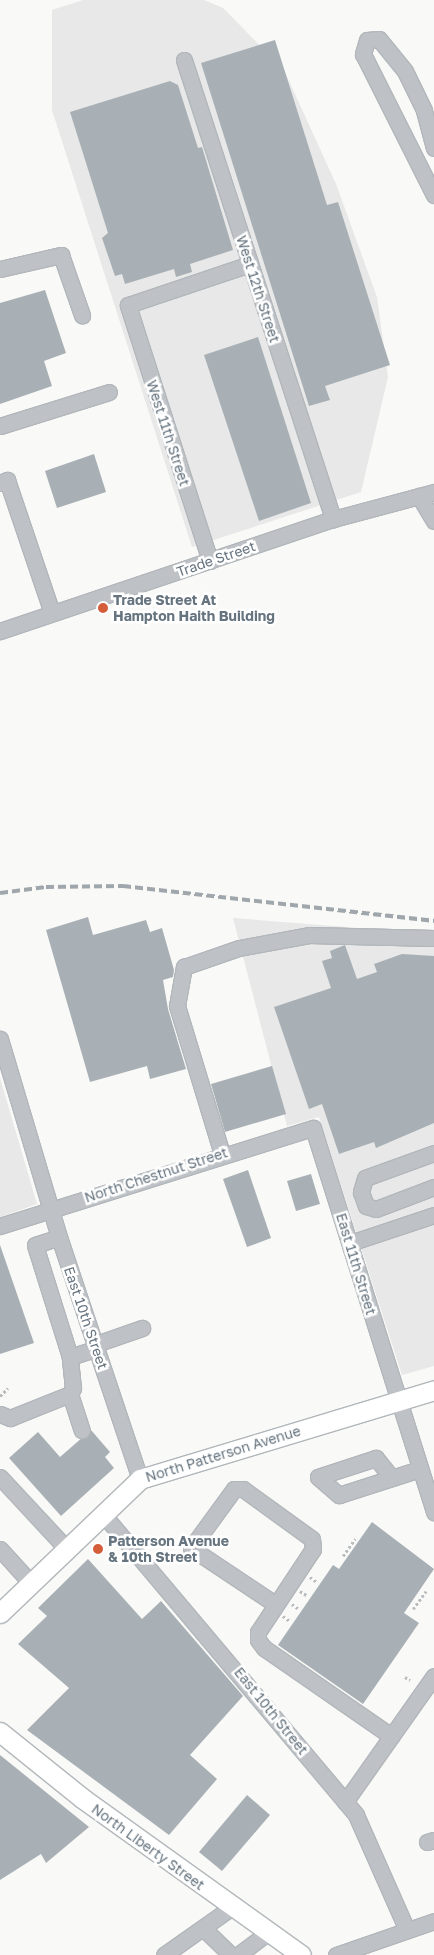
<!DOCTYPE html>
<html>
<head>
<meta charset="utf-8">
<style>
  body { margin:0 }
  #map { position:relative; width:434px; height:1955px; overflow:hidden; background:#f9f9f7; font-family:"Golos Text",sans-serif }
  div>[style] { position:absolute }
  [style*='--x'] { left:calc(var(--x)*1px); top:calc(var(--y)*1px); width:calc(var(--w)*1px); rotate:calc(var(--a)*1deg) }
  .built>* { inset:0; background:#e7e8e7 }
  .building>* { inset:0; background:#a8b0b5 }
  .path>* { height:2.5px; margin-top:-1.25px; transform-origin:0; background:repeating-linear-gradient(90deg,#b9bcbf 0 2.5px,transparent 0 5px) }
  .roads { filter:drop-shadow(1px 0 #b2b7bb) drop-shadow(-1px 0 #b2b7bb) drop-shadow(0 1px #b2b7bb) drop-shadow(0 -1px #b2b7bb) }
  .minor>* { height:15px; margin:-7.5px; padding:0 7.5px; transform-origin:7.5px; border-radius:7.5px; background:#bec2c6 }
  .major>* { height:19px; margin:-9.5px; padding:0 9.5px; transform-origin:9.5px; border-radius:9.5px; background:#fff }
  .rail>* { height:4px; margin-top:-2px; transform-origin:0; background:repeating-linear-gradient(90deg,#a0a7ac 0 8px,transparent 0 12px) }
  .dots>* { width:14px; height:14px; translate:-50% -50%; box-sizing:border-box; border:2px solid #fff; border-radius:50% }
  span { translate:-50% -50%; white-space:nowrap; text-align:center; line-height:1.15; -webkit-text-stroke:5px #fff; paint-order:stroke }
  .street-label { font-size:14px; color:#66747f }
  .poi-label { font-size:14px; color:#66747f; font-weight:700 }
  .left { translate:0 -50%; text-align:left }
</style>
</head>
<body>
<div id="map">
  <div class="built">
    <div style="clip-path:polygon(83px 0,204px 0,223px 8px,284px 70px,336px 184px,377px 297px,388px 377px,361px 492px,192px 547px,52px 110px,52px 10px)"></div>
    <div style="clip-path:polygon(233px 918px,434px 934px,434px 1366px,402px 1375px,319px 1117px,287px 1126px)"></div>
    <div style="clip-path:polygon(0 1078px,37px 1204px,0 1217px)"></div>
  </div>
  <div class="building">
    <div style="clip-path:polygon(275px 40px,327px 205px,338px 202px,390px 365px,325px 386px,330px 400px,309px 406px,201px 63px)"></div>
    <div style="clip-path:polygon(170px 81px,178px 85px,198px 148px,202px 147px,233px 250px,190px 264px,192px 272px,176px 277px,174px 269px,125px 284px,122px 274px,115px 276px,102px 238px,108px 233px,70px 112px)"></div>
    <div style="clip-path:polygon(45px 290px,66px 353px,44px 361px,52px 386px,0 404px,0 303px)"></div>
    <div style="clip-path:polygon(258px 337px,311px 503px,259px 521px,204px 355px)"></div>
    <div style="clip-path:polygon(94px 454px,106px 492px,57px 508px,45px 471px)"></div>
    <div style="clip-path:polygon(88px 917px,93px 935px,146px 920px,150px 932px,162px 928px,174px 970px,173px 977px,163px 980px,168px 1009px,186px 1069px,150px 1079px,147px 1066px,90px 1082px,46px 930px)"></div>
    <div style="clip-path:polygon(345px 945px,357px 979px,377px 972px,374px 964px,402px 954px,434px 956px,434px 1123px,376px 1148px,374px 1142px,339px 1154px,322px 1104px,309px 1109px,274px 1007px,331px 988px,322px 961px,332px 958px,330px 951px)"></div>
    <div style="clip-path:polygon(272px 1066px,286px 1114px,225px 1132px,211px 1084px)"></div>
    <div style="clip-path:polygon(248px 1170px,271px 1238px,247px 1247px,223px 1179px)"></div>
    <div style="clip-path:polygon(311px 1174px,320px 1204px,296px 1211px,287px 1181px)"></div>
    <div style="clip-path:polygon(0 1245px,34px 1343px,0 1354px)"></div>
    <div style="clip-path:polygon(91px 1430px,110px 1452px,105px 1457px,114px 1468px,61px 1516px,9px 1458px,38px 1432px,60px 1457px)"></div>
    <div style="clip-path:polygon(372px 1522px,434px 1569px,404px 1613px,419px 1623px,363px 1704px,278px 1645px,333px 1565px,339px 1569px)"></div>
    <div style="clip-path:polygon(88px 1559px,142px 1619px,161px 1601px,243px 1696px,190px 1755px,217px 1779px,169px 1835px,27px 1730px,69px 1688px,18px 1644px,47px 1616px,38px 1608px)"></div>
    <div style="clip-path:polygon(0 1755px,89px 1827px,46px 1863px,41px 1854px,0 1880px)"></div>
    <div style="clip-path:polygon(247px 1795px,270px 1815px,222px 1871px,199px 1852px)"></div>
  </div>
  <div class="path">
    <div style="--x:0;--y:1396;--w:11;--a:-45"></div>
    <div style="--x:343;--y:1556;--w:21;--a:-55"></div>
    <div style="--x:310;--y:1577;--w:9;--a:36"></div>
    <div style="--x:300;--y:1591;--w:9;--a:32"></div>
    <div style="--x:292;--y:1604;--w:9;--a:36"></div>
    <div style="--x:413;--y:1609;--w:22;--a:-54"></div>
    <div style="--x:283;--y:1616;--w:9;--a:36"></div>
    <div style="--x:405;--y:1677;--w:6;--a:31"></div>
  </div>
  <div class="roads">
    <div class="minor">
      <div style="--x:184;--y:60;--w:483;--a:72"></div>
      <div style="--x:434;--y:148;--w:39;--a:-105"></div>
      <div style="--x:424;--y:110;--w:43;--a:-116"></div>
      <div style="--x:405;--y:71;--w:41;--a:-129.1"></div>
      <div style="--x:379;--y:39;--w:12;--a:175"></div>
      <div style="--x:367;--y:40;--w:15;--a:106"></div>
      <div style="--x:363;--y:54;--w:158;--a:63.3"></div>
      <div style="--x:0;--y:269;--w:63;--a:-12.9"></div>
      <div style="--x:61;--y:255;--w:64;--a:70.7"></div>
      <div style="--x:0;--y:426;--w:114;--a:-17.3"></div>
      <div style="--x:0;--y:483;--w:8;--a:-23"></div>
      <div style="--x:7;--y:480;--w:140;--a:71.3"></div>
      <div style="--x:419;--y:496;--w:29;--a:59"></div>
      <div style="--x:210;--y:561;--w:269;--a:-107.8"></div>
      <div style="--x:128;--y:305;--w:129;--a:-18.6"></div>
      <div style="--x:0;--y:631;--w:351;--a:-18.6"></div>
      <div style="--x:333;--y:519;--w:105;--a:-15"></div>
      <div style="--x:0;--y:1039;--w:207;--a:73.4"></div>
      <div style="--x:59;--y:1237;--w:255;--a:71.5"></div>
      <div style="--x:434;--y:1153;--w:73;--a:160.1"></div>
      <div style="--x:365;--y:1178;--w:15;--a:106"></div>
      <div style="--x:361;--y:1192;--w:15;--a:70"></div>
      <div style="--x:366;--y:1206;--w:10;--a:17"></div>
      <div style="--x:376;--y:1209;--w:62;--a:-20.8"></div>
      <div style="--x:222;--y:1154;--w:155;--a:-106.9"></div>
      <div style="--x:177;--y:1006;--w:40;--a:-80"></div>
      <div style="--x:184;--y:967;--w:58;--a:-19.1"></div>
      <div style="--x:239;--y:948;--w:71;--a:-10.5"></div>
      <div style="--x:309;--y:935;--w:125;--a:1.4"></div>
      <div style="--x:0;--y:1226;--w:328;--a:-17.4"></div>
      <div style="--x:313;--y:1128;--w:403;--a:72.5"></div>
      <div style="--x:350;--y:1243;--w:89;--a:-18.4"></div>
      <div style="--x:96;--y:1344;--w:49;--a:-19.2"></div>
      <div style="--x:70;--y:1357;--w:28;--a:-18"></div>
      <div style="--x:70;--y:1394;--w:38;--a:72"></div>
      <div style="--x:0;--y:1414;--w:11;--a:22"></div>
      <div style="--x:10;--y:1418;--w:65;--a:-21.8"></div>
      <div style="--x:70;--y:1394;--w:7;--a:-63"></div>
      <div style="--x:73;--y:1388;--w:31;--a:-96"></div>
      <div style="--x:70;--y:1357;--w:117;--a:-107.4"></div>
      <div style="--x:35;--y:1245;--w:25;--a:-18"></div>
      <div style="--x:0;--y:1477;--w:96;--a:47.1"></div>
      <div style="--x:392;--y:1478;--w:26;--a:-129"></div>
      <div style="--x:376;--y:1458;--w:61;--a:161.9"></div>
      <div style="--x:318;--y:1477;--w:28;--a:41"></div>
      <div style="--x:339;--y:1495;--w:85;--a:-17.8"></div>
      <div style="--x:102;--y:1513;--w:395;--a:49.9"></div>
      <div style="--x:356;--y:1815;--w:126;--a:66.1"></div>
      <div style="--x:0;--y:1549;--w:43;--a:47.8"></div>
      <div style="--x:275;--y:1604;--w:101;--a:-146.3"></div>
      <div style="--x:191;--y:1548;--w:73;--a:-53.9"></div>
      <div style="--x:234;--y:1489;--w:9;--a:0"></div>
      <div style="--x:243;--y:1489;--w:85;--a:35.9"></div>
      <div style="--x:312;--y:1539;--w:10;--a:84"></div>
      <div style="--x:313;--y:1549;--w:100;--a:123.5"></div>
      <div style="--x:258;--y:1632;--w:8;--a:90"></div>
      <div style="--x:258;--y:1640;--w:10;--a:53"></div>
      <div style="--x:264;--y:1648;--w:155;--a:34.7"></div>
      <div style="--x:345;--y:1802;--w:154;--a:-54.8"></div>
      <div style="--x:427;--y:1842;--w:7;--a:-16"></div>
      <div style="--x:203;--y:1928;--w:39;--a:44"></div>
      <div style="--x:164;--y:1955;--w:83;--a:-35.2"></div>
      <div style="--x:238;--y:1955;--w:38;--a:-37"></div>
      <div style="--x:336;--y:1955;--w:104;--a:-19.1"></div>
    </div>
    <div class="major">
      <div style="--x:0;--y:1613;--w:194;--a:-43.7"></div>
      <div style="--x:140;--y:1479;--w:307;--a:-16.8"></div>
      <div style="--x:0;--y:1732;--w:105;--a:38.8"></div>
      <div style="--x:82;--y:1798;--w:269;--a:35.6"></div>
    </div>
  </div>
  <div class="rail">
    <div style="--x:0;--y:893;--w:46;--a:-7.4"></div>
    <div style="--x:46;--y:887;--w:77;--a:-0.7"></div>
    <div style="--x:123;--y:886;--w:313;--a:6.4"></div>
  </div>
  <div class="dots">
    <div style="left:103px;top:608px;background:#d55d3a"></div>
    <div style="left:98px;top:1549px;background:#d55d3a"></div>
  </div>
  <div class="street-label">
    <span style="left:258px;top:289px;rotate:72deg">West 12th Street</span>
    <span style="left:168px;top:433px;rotate:72deg">West 11th Street</span>
    <span style="left:216px;top:559px;rotate:-19deg">Trade Street</span>
    <span style="left:156px;top:1175px;rotate:-18deg">North Chestnut Street</span>
    <span style="left:356px;top:1264px;rotate:73deg">East 11th Street</span>
    <span style="left:86px;top:1318px;rotate:71deg">East 10th Street</span>
    <span style="left:223px;top:1454px;rotate:-17deg">North Patterson Avenue</span>
    <span style="left:271px;top:1711px;rotate:51deg">East 10th Street</span>
    <span style="left:148px;top:1847px;rotate:36deg">North Liberty Street</span>
  </div>
  <div class="poi-label">
    <span class="left" style="left:113px;top:608px">Trade Street At<br>Hampton Haith Building</span>
    <span class="left" style="left:108px;top:1549px">Patterson Avenue<br>&amp; 10th Street</span>
  </div>
</div>
</body>
</html>
